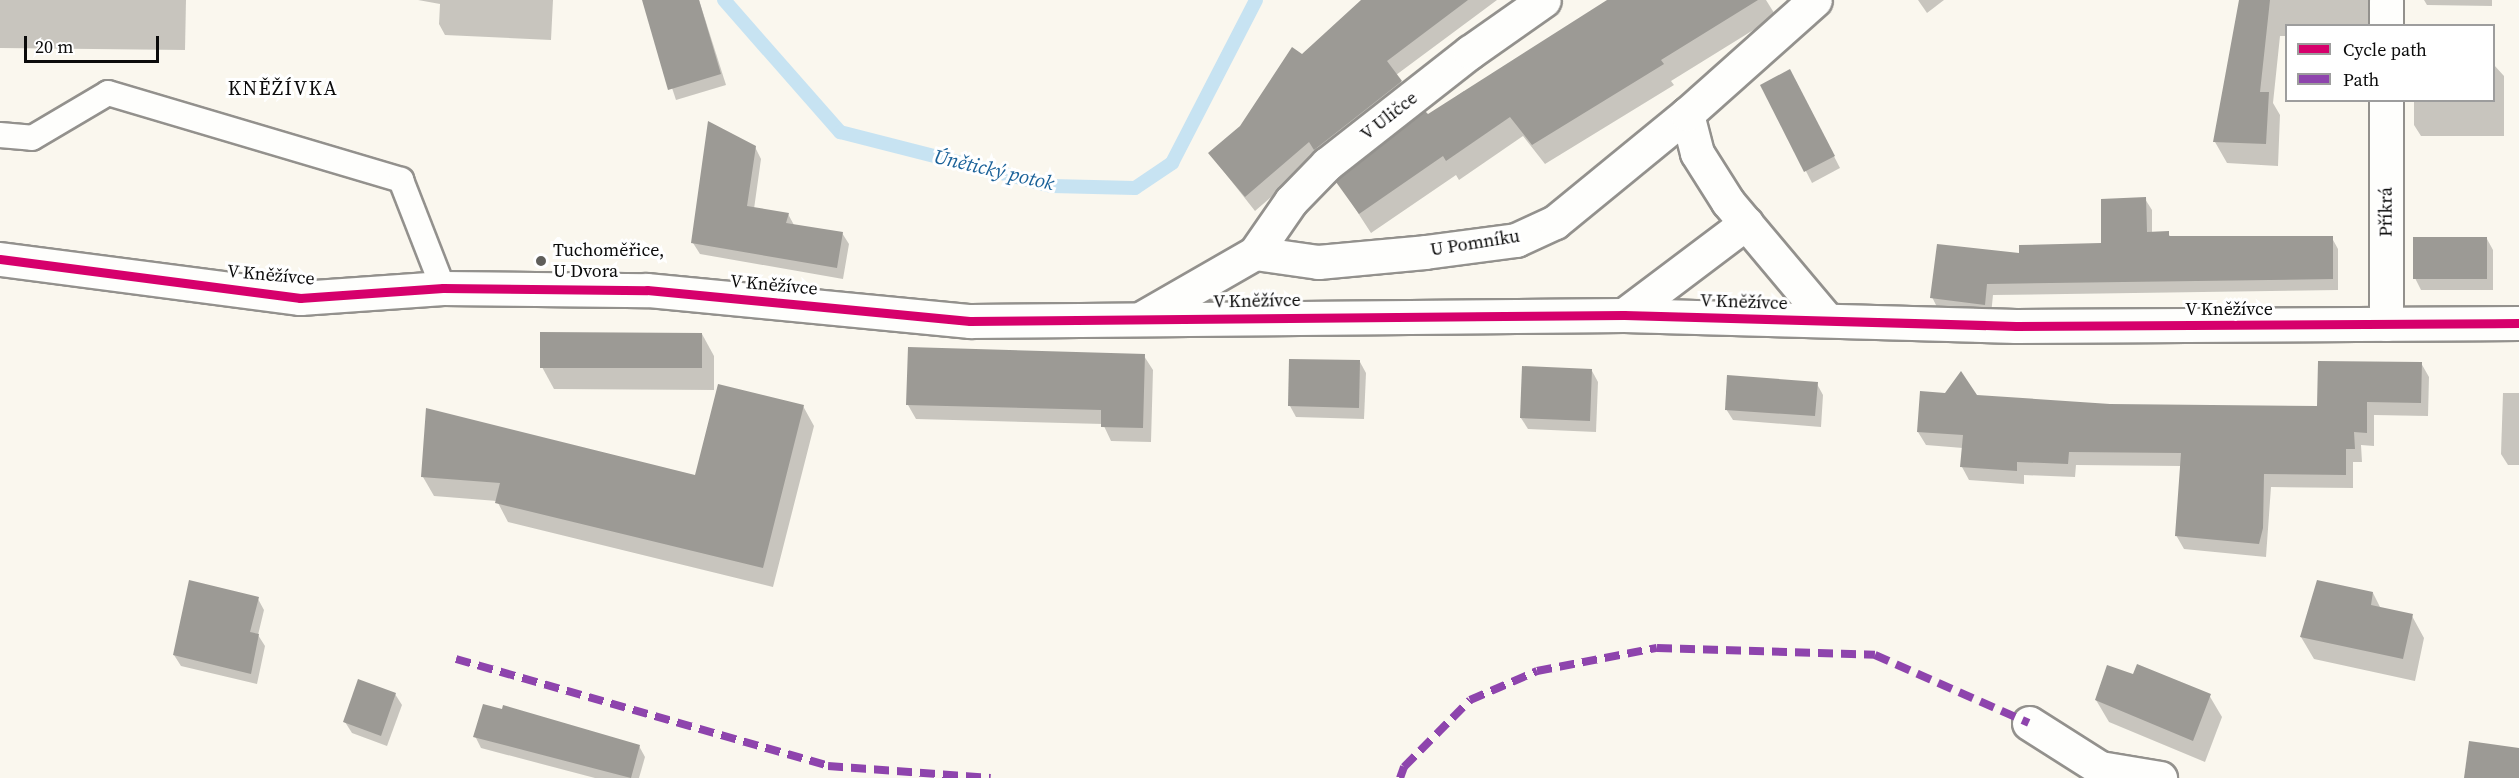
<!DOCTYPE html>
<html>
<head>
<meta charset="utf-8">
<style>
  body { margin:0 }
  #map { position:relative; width:2519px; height:778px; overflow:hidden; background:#faf7ee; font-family:"Source Serif 4",serif }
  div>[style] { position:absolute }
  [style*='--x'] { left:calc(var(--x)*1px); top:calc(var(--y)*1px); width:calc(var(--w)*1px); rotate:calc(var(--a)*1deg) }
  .shadow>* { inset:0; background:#0003 }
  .stream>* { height:14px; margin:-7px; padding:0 7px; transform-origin:7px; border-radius:7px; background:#c7e3f2 }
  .building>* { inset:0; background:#9c9a95 }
  .roads { filter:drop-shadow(2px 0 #93918d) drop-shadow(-2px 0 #93918d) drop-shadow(0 2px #93918d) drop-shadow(0 -2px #93918d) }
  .service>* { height:24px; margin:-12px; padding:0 12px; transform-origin:12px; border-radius:12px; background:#fefefc }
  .minor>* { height:33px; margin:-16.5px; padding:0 16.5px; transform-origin:16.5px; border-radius:16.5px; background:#fefefc }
  .tertiary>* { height:33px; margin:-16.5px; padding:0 16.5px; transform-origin:16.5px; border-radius:16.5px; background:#fefefc }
  .quiet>* { height:8px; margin-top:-4px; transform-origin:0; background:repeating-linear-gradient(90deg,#8e44ad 0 15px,transparent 0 23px) }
  .cycleway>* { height:9px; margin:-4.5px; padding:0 4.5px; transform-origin:4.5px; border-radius:4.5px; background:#d6006c }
  .dots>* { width:16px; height:16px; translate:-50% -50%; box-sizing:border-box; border:3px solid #fff; border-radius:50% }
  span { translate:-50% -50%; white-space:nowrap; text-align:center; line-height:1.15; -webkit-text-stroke:6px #fff; paint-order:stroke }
  .street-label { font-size:18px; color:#0b0b0b }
  .poi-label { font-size:18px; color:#0b0b0b }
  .left { translate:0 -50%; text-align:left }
  .neighbourhood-label { font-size:20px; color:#0b0b0b; letter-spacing:1.5px }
  .water-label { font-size:20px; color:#1a6198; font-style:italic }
  .legend { position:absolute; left:2285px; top:24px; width:210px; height:78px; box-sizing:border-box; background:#fff; border:2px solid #9d9d9d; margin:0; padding:8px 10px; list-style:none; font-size:18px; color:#0b0b0b }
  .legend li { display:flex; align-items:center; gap:12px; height:30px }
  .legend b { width:30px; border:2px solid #9d9d9d }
  .scale { position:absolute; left:24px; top:36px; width:135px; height:27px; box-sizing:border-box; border:3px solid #0b0b0b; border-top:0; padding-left:8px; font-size:18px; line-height:21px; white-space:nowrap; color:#0b0b0b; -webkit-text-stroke:4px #fff; paint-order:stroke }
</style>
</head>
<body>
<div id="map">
  <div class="shadow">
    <div style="clip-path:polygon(0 0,186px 0,185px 50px,0 48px)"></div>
    <div style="clip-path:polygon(418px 0,553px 0,551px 40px,445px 35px,439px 24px,440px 4px)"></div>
    <div style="clip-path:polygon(643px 0,699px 0,726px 85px,676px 100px)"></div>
    <div style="clip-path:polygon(1363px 0,1497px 0,1396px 75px,1410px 97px,1318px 156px,1255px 211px,1210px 154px,1242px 127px,1302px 56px)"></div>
    <div style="clip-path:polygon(1635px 0,1766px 0,1776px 16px,1671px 81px,1674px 85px,1545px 164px,1523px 136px,1459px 180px,1456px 175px,1371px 233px,1338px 182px,1464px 91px,1471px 103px)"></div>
    <div style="clip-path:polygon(1918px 0,1944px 0,1927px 13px)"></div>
    <div style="clip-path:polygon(2241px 0,2370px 0,2370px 26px,2286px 26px,2286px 36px,2280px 36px,2273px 103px,2280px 115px,2278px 166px,2227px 163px,2215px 142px)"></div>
    <div style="clip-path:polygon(2424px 0,2492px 0,2492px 6px,2427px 5px)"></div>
    <div style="clip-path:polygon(2494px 65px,2504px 76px,2504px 136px,2421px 136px,2414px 125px,2414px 100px,2494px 100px)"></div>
    <div style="clip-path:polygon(1796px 82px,1840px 168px,1812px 183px,1762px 85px)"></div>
    <div style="clip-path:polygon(755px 147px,761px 159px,754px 209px,788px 214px,794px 225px,842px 233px,849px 244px,843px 279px,700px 254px,693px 243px)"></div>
    <div style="clip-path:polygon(2145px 199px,2152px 210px,2152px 233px,2168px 233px,2171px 238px,2332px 238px,2338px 249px,2338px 290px,1993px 295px,1991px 315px,1938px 309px,1932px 297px,2020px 255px,2103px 244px)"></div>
    <div style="clip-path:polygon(2487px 239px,2493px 250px,2493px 290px,2421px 290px,2415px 278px)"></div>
    <div style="clip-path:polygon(702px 334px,714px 356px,714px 390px,554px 389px,542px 367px)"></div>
    <div style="clip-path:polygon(1144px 356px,1153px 370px,1151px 442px,1111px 441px,1103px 424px,916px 419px,908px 405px)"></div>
    <div style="clip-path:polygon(1360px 362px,1366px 373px,1364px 419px,1296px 417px,1290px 406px)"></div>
    <div style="clip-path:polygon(2421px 363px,2429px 377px,2428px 416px,2374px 415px,2374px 446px,2361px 445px,2362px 462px,2353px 462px,2353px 488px,2271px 487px,2266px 557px,2184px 549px,2176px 535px,2181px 466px,2076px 465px,2075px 477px,2024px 475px,2024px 484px,1969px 480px,1962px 467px,1963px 448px,1926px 445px,1918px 432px,1976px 397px,2110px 406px,2319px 407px)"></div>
    <div style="clip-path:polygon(1592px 371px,1598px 382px,1596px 432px,1528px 429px,1521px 418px)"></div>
    <div style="clip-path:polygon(1817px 384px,1823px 395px,1821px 427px,1733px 420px,1726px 409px)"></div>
    <div style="clip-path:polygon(2503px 393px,2519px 393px,2519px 465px,2508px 465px,2501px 454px)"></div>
    <div style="clip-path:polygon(803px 406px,814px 426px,773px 587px,508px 522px,497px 501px,434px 496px,423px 477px,696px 477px)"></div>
    <div style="clip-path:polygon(2373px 593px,2381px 609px,2412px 616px,2424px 638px,2415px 681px,2314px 659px,2301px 637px)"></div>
    <div style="clip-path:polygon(258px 599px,264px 610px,258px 635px,265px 646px,257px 684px,181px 666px,174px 655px)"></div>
    <div style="clip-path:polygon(2134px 675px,2209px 695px,2222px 717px,2205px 762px,2109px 722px,2096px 700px)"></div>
    <div style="clip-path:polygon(395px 694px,402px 705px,387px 746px,352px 733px,345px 722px)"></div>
    <div style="clip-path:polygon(475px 736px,639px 746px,645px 757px,639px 778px,595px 778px,481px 748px)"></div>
  </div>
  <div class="stream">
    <div style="--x:724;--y:0;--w:176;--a:48.7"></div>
    <div style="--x:840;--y:132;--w:219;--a:14.3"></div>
    <div style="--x:1052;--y:186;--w:83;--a:1.4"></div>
    <div style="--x:1135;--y:188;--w:45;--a:-34"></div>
    <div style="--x:1172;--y:163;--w:183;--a:-62.7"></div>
  </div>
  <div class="building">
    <div style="clip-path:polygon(642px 0,699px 0,721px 74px,668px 90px)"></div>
    <div style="clip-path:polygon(1361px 0,1468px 0,1387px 61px,1402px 81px,1314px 150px,1309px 142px,1245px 197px,1208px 153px,1240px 126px,1292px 47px,1302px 54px)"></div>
    <div style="clip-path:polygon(1607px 0,1758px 0,1661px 60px,1664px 64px,1532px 145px,1510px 117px,1446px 161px,1443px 156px,1359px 214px,1336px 182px,1340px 178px,1425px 111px,1428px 114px)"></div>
    <div style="clip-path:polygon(2239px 0,2270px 0,2260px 92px,2269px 92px,2266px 144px,2213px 142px)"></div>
    <div style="clip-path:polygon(1790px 69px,1835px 156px,1804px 172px,1760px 85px)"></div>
    <div style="clip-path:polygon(708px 121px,756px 146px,747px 206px,789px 213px,786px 223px,843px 232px,837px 268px,691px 243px)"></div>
    <div style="clip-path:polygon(2146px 197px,2147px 232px,2169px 231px,2169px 236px,2333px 236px,2333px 279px,1987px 284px,1985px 305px,1930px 298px,1937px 244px,2019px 253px,2019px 245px,2101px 243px,2101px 199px)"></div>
    <div style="clip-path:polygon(2413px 237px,2487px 237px,2487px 279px,2413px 279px)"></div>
    <div style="clip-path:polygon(540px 332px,702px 333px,702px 368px,540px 368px)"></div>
    <div style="clip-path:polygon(908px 347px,1145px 354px,1143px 428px,1101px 427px,1101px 410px,906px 405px)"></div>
    <div style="clip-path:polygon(1289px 359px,1360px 360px,1359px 408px,1288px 406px)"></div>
    <div style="clip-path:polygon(2318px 361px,2422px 362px,2421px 403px,2367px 402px,2367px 433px,2354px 432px,2355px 449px,2346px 449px,2346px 475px,2264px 474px,2263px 528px,2259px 544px,2175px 536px,2181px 453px,2069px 452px,2068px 464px,2017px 462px,2017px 471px,1960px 467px,1963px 435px,1917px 432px,1920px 391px,1945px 393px,1961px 371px,1977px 395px,2110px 404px,2317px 406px)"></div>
    <div style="clip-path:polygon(1522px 366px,1592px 369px,1590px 421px,1520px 418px)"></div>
    <div style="clip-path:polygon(1727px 375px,1818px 382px,1815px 416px,1725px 410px)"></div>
    <div style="clip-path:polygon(718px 384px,804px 405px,763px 568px,495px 503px,500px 483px,421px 477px,426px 408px,695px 475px)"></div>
    <div style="clip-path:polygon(189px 580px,259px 597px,250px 632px,259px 634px,251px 674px,173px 655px)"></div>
    <div style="clip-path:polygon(2317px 580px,2373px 592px,2371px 605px,2413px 614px,2403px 659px,2300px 637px)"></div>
    <div style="clip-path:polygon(2137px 664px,2211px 694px,2193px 741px,2095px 700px,2107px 665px,2133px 674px)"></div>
    <div style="clip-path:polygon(358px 679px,396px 693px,381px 736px,343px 722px)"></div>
    <div style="clip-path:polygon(483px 704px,502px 709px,503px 705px,640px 745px,631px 778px,473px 737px)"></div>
    <div style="clip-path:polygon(2469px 741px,2519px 748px,2519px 778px,2464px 778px)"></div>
  </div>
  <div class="roads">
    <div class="service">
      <div style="--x:0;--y:135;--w:32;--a:5"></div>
      <div style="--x:32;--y:138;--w:88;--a:-30.6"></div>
      <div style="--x:108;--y:93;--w:306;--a:16.5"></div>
      <div style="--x:401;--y:180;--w:116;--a:68.7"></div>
    </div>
    <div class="minor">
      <div style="--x:2386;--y:0;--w:26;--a:90"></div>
      <div style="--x:2386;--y:100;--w:224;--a:90"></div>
      <div style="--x:1687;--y:114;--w:40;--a:75.6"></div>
      <div style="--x:1697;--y:153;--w:58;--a:57.7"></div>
      <div style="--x:1728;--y:202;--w:154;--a:50"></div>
      <div style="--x:1255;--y:253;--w:63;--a:-55.3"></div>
      <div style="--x:1291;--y:201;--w:52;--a:-45.8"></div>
      <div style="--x:1327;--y:164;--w:182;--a:-38.1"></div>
      <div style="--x:1470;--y:52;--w:90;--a:-35.1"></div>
      <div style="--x:1624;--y:315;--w:153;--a:-37"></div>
      <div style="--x:1140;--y:319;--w:133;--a:-29.9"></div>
      <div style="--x:1255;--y:253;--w:64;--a:8.1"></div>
      <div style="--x:1318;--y:262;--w:107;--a:-5.3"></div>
      <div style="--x:1425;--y:252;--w:92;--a:-7.5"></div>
      <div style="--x:1516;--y:240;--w:43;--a:-24.8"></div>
      <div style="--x:1555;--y:222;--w:171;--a:-39.3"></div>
      <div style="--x:1687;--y:114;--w:171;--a:-41.7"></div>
      <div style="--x:2029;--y:723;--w:84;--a:32.4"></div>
      <div style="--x:2100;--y:768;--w:61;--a:9.5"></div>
    </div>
    <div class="tertiary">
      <div style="--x:0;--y:259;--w:303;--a:7.4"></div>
      <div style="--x:300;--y:298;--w:143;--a:-4"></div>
      <div style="--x:443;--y:288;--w:204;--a:0.6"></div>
      <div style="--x:647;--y:290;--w:324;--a:5.5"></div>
      <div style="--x:970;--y:321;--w:654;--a:-0.53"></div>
      <div style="--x:1624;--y:315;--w:392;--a:1.6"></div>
      <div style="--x:2016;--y:326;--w:503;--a:-0.34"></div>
    </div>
  </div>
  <div class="quiet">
    <div style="--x:456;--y:659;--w:387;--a:16"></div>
    <div style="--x:828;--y:766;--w:163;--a:4.2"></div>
    <div style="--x:1400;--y:778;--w:12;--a:-70"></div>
    <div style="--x:1404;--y:767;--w:94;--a:-45.4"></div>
    <div style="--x:1470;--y:700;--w:73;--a:-23.4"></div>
    <div style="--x:1537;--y:671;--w:122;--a:-10.9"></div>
    <div style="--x:1657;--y:648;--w:218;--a:1.8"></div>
    <div style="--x:1875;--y:655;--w:168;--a:23.8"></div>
  </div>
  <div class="cycleway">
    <div style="--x:0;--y:259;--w:303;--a:7.4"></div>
    <div style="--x:300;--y:298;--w:143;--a:-4"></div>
    <div style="--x:443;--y:288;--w:204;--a:0.6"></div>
    <div style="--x:647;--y:290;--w:324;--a:5.5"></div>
    <div style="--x:970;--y:321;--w:654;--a:-0.53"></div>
    <div style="--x:1624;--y:315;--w:392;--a:1.6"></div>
    <div style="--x:2016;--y:326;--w:503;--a:-0.34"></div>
  </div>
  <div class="dots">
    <div style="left:541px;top:261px;background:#5f5e5a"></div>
  </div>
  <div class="street-label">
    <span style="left:1389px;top:116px;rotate:-38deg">V Uličce</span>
    <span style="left:2386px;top:212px;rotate:-90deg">Příkrá</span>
    <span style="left:1475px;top:243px;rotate:-9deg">U Pomníku</span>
    <span style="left:271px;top:275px;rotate:5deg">V Kněžívce</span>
    <span style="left:774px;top:285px;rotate:5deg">V Kněžívce</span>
    <span style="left:1257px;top:301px;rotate:-1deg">V Kněžívce</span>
    <span style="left:1744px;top:302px;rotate:2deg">V Kněžívce</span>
    <span style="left:2229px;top:309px">V Kněžívce</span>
  </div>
  <div class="poi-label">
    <span class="left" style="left:553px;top:261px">Tuchoměřice,<br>U Dvora</span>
  </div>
  <div class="neighbourhood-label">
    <span style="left:283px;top:88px">KNĚŽÍVKA</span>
  </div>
  <div class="water-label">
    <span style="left:994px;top:170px;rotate:13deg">Únětický potok</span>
  </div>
  <ul class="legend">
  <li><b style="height:8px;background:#d6006c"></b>Cycle path</li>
  <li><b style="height:8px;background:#8e44ad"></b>Path</li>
  </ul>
  <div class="scale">20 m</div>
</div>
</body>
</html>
